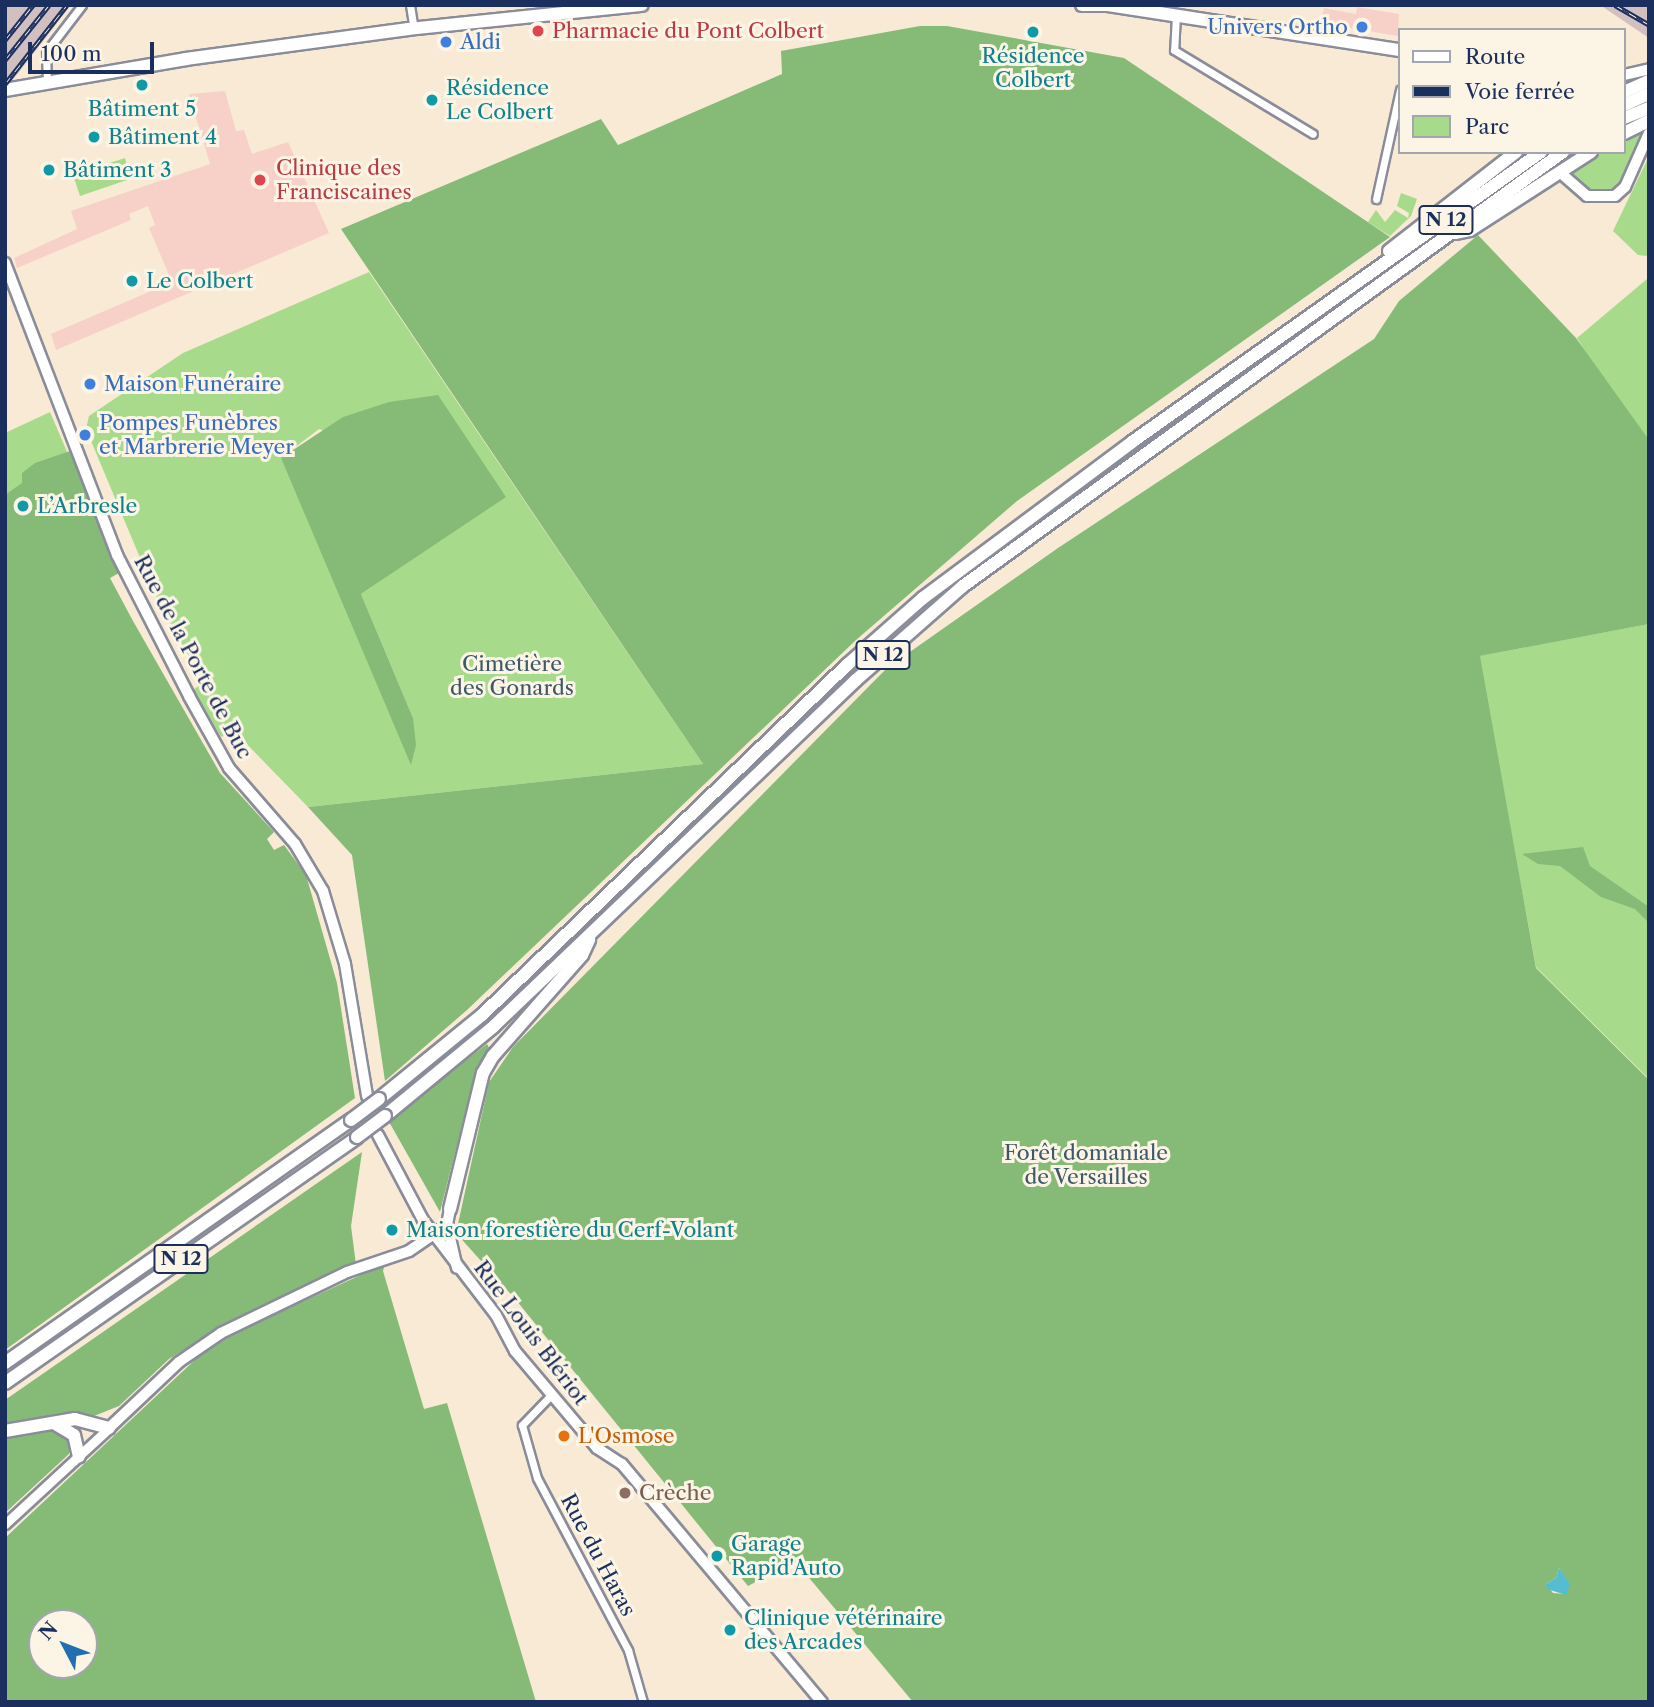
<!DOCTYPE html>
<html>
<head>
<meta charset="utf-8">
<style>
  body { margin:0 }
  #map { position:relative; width:1654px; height:1707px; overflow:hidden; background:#f8ead4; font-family:"Libre Caslon Text",serif }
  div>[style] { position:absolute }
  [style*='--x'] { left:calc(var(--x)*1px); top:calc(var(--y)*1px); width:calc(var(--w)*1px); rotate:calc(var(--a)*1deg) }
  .built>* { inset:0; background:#f7d1c8 }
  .industrial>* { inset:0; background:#d2bfc0 }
  .green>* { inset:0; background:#a7db8b }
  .forest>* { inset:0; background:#85bb77 }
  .water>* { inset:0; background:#55bdd2 }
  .roads { filter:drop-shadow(2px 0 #8a8c99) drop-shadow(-2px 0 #8a8c99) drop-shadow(0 2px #8a8c99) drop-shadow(0 -2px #8a8c99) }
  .minor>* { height:7px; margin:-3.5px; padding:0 3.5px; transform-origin:3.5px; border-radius:3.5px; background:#fff }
  .tertiary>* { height:9px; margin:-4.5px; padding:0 4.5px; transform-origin:4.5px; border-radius:4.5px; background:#fff }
  .secondary>* { height:10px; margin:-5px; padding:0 5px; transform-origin:5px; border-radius:5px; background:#fff }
  .primary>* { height:12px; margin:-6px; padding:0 6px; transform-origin:6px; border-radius:6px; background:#fff }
  .trunk>* { height:12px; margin:-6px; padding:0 6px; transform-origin:6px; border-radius:6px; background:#fff }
  .rail>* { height:5px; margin-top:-2.5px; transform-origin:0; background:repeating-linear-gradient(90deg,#fcf5e5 0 8px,#1b2f5e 0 16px); box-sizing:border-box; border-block:2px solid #1b2f5e }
  .bridges { filter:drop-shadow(2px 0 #8a8c99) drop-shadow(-2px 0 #8a8c99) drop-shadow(0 2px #8a8c99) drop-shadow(0 -2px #8a8c99) }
  .trunk-bridge>* { height:12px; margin:-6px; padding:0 6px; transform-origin:6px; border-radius:6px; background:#fff }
  .dots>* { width:19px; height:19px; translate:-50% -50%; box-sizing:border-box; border:4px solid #fcf5e5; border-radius:50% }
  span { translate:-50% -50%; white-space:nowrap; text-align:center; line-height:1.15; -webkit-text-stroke:6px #fcf5e5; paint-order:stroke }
  .shield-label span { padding:2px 5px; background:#fcf5e5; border:2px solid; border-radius:5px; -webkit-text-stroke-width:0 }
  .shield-label { font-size:19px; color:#1b2f5e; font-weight:700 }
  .shop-label { font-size:21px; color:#366cbe }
  .right { translate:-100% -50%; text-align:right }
  .left { translate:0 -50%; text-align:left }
  .health-label { font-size:21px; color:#be3a42 }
  .culture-label { font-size:21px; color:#0d838f }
  .street-label { font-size:21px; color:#1b2f5e }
  .park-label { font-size:21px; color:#3e5a69 }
  .food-label { font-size:21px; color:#c56008 }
  .education-label { font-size:21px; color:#785e54 }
  .frame { position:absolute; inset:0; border:7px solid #1b2f5e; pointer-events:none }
  .legend { position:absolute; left:1398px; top:28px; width:228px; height:126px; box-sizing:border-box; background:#fcf5e5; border:2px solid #a2a6af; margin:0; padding:9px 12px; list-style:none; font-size:21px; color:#1b2f5e }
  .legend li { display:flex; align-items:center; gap:14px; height:35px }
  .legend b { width:35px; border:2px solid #a2a6af }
  .north { position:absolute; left:28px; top:1609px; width:70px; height:70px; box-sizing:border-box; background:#fcf5e5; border:2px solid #a2a6af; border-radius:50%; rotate:312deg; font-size:19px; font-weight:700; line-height:28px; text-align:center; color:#1b2f5e }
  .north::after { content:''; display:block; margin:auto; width:24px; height:32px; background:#1f6fb2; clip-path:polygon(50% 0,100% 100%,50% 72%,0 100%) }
  .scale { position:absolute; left:28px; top:42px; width:126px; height:32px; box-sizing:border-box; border:4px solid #1b2f5e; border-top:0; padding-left:9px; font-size:21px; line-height:24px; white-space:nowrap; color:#1b2f5e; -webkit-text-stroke:5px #fcf5e5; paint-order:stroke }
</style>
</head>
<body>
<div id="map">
  <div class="built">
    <div style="clip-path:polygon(1357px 7px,1399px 14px,1398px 36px,1321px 23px,1324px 8px,1356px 14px)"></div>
    <div style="clip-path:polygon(225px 91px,236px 131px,244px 130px,252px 154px,288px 142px,329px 233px,56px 350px,51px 334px,172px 282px,149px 228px,155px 225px,148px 206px,129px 214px,131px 220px,17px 268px,14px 258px,77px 229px,71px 211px,210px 164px,189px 94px)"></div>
  </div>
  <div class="industrial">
    <div style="clip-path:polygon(11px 5px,71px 5px,5px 90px,5px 7px)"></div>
    <div style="clip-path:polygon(1600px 5px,1649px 5px,1649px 38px)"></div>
  </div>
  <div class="green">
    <div style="clip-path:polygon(1644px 127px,1620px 183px,1611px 190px,1589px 191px,1568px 171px,1598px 152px,1624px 152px,1624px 137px)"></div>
    <div style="clip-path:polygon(1649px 156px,1649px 254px,1646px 256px,1638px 255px,1613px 231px)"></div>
    <div style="clip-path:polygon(125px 158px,130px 179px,80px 196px,73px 175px)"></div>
    <div style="clip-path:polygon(1401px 193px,1417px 199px,1411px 216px,1390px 236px,1368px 222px,1376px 210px,1385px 222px,1395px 210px,1408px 218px,1409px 213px,1397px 206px)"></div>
    <div style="clip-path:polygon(evenodd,369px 272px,703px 764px,308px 807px,234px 731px,221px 737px,193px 690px,204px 682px,162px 610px,86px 429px,89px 416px,183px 353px,369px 272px,319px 429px,506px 496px,361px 594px,413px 718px,281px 458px,319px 429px)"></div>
    <div style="clip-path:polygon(1647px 279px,1649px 281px,1649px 454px,1577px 338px)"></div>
    <div style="clip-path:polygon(50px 412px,119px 573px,5px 566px,5px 433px)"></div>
    <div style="clip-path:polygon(1649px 624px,1649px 1079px,1536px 967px,1479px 656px)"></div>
  </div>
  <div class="forest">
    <div style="clip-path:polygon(920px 26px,947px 26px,1124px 58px,1390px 237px,1017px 501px,856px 640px,467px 1010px,385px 1081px,352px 855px,308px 807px,703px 764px,341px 229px,601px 119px,618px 145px,782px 74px,781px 51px)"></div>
    <div style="clip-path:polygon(evenodd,1478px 235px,1576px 338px,1649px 440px,1649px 624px,1480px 656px,1536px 968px,1649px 1080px,1649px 1702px,913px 1702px,795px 1561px,748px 1586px,516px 1300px,456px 1233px,489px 1082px,513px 1047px,887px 668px,1058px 548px,1374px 339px,1399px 301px,1478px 235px,1559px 1568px,1567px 1581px,1566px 1594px,1553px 1593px,1546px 1584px,1556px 1578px,1559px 1568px)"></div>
    <div style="clip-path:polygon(438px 395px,506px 497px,361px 594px,413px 718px,416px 745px,411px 765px,281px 458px,343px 417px,389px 402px)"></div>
    <div style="clip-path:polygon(70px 451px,119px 573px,110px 578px,133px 621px,220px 773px,274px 832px,267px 839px,274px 850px,284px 845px,306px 875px,337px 983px,355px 1098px,5px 1350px,5px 495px,22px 483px,22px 473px,35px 463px)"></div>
    <div style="clip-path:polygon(1583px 847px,1590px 866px,1649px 907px,1649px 923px,1635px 909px,1601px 897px,1560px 866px,1538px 864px,1522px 854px)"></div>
    <div style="clip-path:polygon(487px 1044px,490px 1049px,477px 1066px,440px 1212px,388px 1120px)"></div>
    <div style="clip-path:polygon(362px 1152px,351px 1226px,356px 1265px,221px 1327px,169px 1359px,119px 1406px,94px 1416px,5px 1426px,5px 1400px)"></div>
    <div style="clip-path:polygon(evenodd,385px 1264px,383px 1271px,424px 1409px,447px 1403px,536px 1702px,5px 1702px,5px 1538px,198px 1357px,238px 1331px,385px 1264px,42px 1623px,84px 1623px,84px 1665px,42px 1665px,42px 1623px)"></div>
    <div style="clip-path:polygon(53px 1430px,71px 1437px,69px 1454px,5px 1513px,5px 1438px)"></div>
  </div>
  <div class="water">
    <div style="clip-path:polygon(1559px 1568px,1570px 1584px,1566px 1595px,1547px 1589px,1546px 1584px,1556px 1578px)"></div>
  </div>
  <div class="roads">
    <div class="minor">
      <div style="--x:410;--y:5;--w:24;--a:81"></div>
      <div style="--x:1176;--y:15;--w:35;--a:93"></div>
      <div style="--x:1174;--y:50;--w:162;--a:31.1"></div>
      <div style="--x:47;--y:82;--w:30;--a:-92"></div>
      <div style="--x:46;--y:52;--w:59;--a:-52.5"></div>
      <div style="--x:1376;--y:199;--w:112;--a:-77.6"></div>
      <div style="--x:551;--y:1395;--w:42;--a:134"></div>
      <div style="--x:522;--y:1425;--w:55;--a:74.2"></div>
      <div style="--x:537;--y:1478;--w:195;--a:62.1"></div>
      <div style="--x:628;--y:1650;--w:54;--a:73.9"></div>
    </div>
    <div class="tertiary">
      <div style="--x:5;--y:1524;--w:142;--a:-42.7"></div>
    </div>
    <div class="secondary">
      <div style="--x:1624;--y:75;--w:26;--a:-13"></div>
      <div style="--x:1563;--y:175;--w:32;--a:41"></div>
      <div style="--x:1587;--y:196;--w:28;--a:0"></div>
      <div style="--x:1615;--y:196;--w:13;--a:-42"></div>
      <div style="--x:1625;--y:187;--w:59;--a:-66"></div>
      <div style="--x:5;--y:263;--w:313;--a:69"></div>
      <div style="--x:117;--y:555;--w:158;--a:62.9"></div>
      <div style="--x:189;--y:696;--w:82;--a:60.9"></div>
      <div style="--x:229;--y:768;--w:101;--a:49"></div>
      <div style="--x:295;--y:844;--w:55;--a:59.2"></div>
      <div style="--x:323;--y:891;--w:76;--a:73.2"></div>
      <div style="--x:345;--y:964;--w:134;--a:80.5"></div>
      <div style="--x:378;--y:1135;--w:96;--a:62.1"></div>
      <div style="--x:423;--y:1220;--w:120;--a:52.5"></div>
      <div style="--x:496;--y:1315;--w:41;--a:62.2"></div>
      <div style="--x:515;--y:1351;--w:127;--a:49.8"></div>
      <div style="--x:597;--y:1448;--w:30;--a:33"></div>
      <div style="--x:622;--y:1464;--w:311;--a:50"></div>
      <div style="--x:450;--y:1209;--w:16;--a:101"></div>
      <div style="--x:447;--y:1225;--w:44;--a:76.9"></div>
      <div style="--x:109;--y:1428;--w:96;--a:-43.3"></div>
      <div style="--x:179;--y:1362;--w:51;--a:-34.6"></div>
      <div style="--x:221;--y:1333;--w:140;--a:-25.8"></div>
      <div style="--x:347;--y:1272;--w:65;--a:-18.7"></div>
      <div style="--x:409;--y:1251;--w:46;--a:-34.4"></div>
    </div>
    <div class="primary">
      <div style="--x:1082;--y:5;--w:24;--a:0"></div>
      <div style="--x:1108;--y:5;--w:295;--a:8.8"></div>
      <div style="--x:5;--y:90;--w:184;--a:-9.7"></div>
      <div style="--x:186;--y:59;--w:224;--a:-7.7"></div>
      <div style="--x:408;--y:29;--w:235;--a:-5.9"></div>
    </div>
    <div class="trunk">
      <div style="--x:1624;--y:92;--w:27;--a:-24"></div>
      <div style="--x:1624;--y:105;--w:27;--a:-24"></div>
      <div style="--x:1624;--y:118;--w:27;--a:-22"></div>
      <div style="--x:1624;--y:133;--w:28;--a:-26"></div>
      <div style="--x:1455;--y:233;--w:15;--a:-11"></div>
      <div style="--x:1470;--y:230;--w:144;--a:-32.8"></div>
      <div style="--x:1389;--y:251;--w:161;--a:-37.9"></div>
      <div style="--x:379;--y:1099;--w:133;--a:-39.2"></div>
      <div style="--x:482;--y:1015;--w:506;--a:-43.8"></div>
      <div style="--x:847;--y:665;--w:101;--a:-41.4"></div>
      <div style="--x:923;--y:598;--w:261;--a:-36.7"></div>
      <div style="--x:1132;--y:442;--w:501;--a:-35.34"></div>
      <div style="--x:385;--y:1116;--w:141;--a:-39.5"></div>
      <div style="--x:494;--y:1026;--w:501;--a:-43.71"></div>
      <div style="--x:856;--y:680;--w:142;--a:-41.3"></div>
      <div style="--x:963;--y:586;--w:741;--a:-35.88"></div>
      <div style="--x:450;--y:1209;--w:140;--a:-76.4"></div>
      <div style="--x:483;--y:1073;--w:20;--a:-60"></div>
      <div style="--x:493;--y:1056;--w:135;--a:-48.6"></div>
      <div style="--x:582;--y:955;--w:17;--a:-65"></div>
      <div style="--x:5;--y:1363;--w:423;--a:-35.1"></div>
      <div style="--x:5;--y:1383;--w:429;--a:-34.9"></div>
      <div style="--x:54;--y:1423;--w:23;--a:31"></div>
      <div style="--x:74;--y:1435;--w:22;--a:77"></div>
      <div style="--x:5;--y:1431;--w:71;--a:-9.7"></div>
      <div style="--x:75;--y:1419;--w:35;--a:15"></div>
    </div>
  </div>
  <div class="rail">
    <div style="--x:1615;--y:5;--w:39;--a:30"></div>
    <div style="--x:5;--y:40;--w:45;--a:-51.3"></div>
    <div style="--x:5;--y:60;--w:70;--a:-51.3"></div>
    <div style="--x:5;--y:84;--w:100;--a:-51.9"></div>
  </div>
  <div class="bridges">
    <div class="trunk-bridge">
      <div style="--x:351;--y:1120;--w:35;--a:-37"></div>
      <div style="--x:357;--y:1137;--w:35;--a:-37"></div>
    </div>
  </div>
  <div class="dots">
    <div style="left:1362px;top:27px;background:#3f7fe0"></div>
    <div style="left:538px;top:31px;background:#e0444e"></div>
    <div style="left:1033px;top:32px;background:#0f9aa8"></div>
    <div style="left:446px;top:42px;background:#3f7fe0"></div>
    <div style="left:142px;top:85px;background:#0f9aa8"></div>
    <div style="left:432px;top:100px;background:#0f9aa8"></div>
    <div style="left:94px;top:137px;background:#0f9aa8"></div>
    <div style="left:49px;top:170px;background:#0f9aa8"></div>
    <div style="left:260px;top:180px;background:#e0444e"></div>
    <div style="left:132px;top:281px;background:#0f9aa8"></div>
    <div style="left:90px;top:384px;background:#3f7fe0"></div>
    <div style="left:85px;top:435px;background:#3f7fe0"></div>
    <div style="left:23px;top:506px;background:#0f9aa8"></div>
    <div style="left:392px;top:1230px;background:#0f9aa8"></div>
    <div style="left:564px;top:1436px;background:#e8710a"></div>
    <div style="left:625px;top:1493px;background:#8d6e63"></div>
    <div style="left:717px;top:1556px;background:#0f9aa8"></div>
    <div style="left:730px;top:1630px;background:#0f9aa8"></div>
  </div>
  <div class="shield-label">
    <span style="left:1446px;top:220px">N 12</span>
    <span style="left:883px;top:655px">N 12</span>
    <span style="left:181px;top:1259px">N 12</span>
  </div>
  <div class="shop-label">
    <span class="right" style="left:1348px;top:27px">Univers Ortho</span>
    <span class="left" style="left:460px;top:42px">Aldi</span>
    <span class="left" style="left:104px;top:384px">Maison Funéraire</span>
    <span class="left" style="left:99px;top:435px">Pompes Funèbres<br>et Marbrerie Meyer</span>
  </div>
  <div class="health-label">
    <span class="left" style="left:552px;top:31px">Pharmacie du Pont Colbert</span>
    <span class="left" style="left:276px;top:180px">Clinique des<br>Franciscaines</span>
  </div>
  <div class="culture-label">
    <span style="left:1033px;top:68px">Résidence<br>Colbert</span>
    <span class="left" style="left:446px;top:100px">Résidence<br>Le Colbert</span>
    <span style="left:142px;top:109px">Bâtiment 5</span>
    <span class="left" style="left:108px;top:137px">Bâtiment 4</span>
    <span class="left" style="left:63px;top:170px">Bâtiment 3</span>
    <span class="left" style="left:146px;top:281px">Le Colbert</span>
    <span class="left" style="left:37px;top:506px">L’Arbresle</span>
    <span class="left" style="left:406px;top:1230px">Maison forestière du Cerf-Volant</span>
    <span class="left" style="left:731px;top:1556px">Garage<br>Rapid'Auto</span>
    <span class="left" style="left:744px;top:1630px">Clinique vétérinaire<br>des Arcades</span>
  </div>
  <div class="street-label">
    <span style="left:193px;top:657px;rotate:62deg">Rue de la Porte de Buc</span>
    <span style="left:531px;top:1333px;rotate:53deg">Rue Louis Blériot</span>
    <span style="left:598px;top:1555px;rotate:62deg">Rue du Haras</span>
  </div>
  <div class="park-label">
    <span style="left:512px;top:676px">Cimetière<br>des Gonards</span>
    <span style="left:1086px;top:1165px">Forêt domaniale<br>de Versailles</span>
  </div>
  <div class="food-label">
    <span class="left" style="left:578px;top:1436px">L'Osmose</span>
  </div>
  <div class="education-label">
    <span class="left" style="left:639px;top:1493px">Crèche</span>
  </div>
  <div class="frame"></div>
  <ul class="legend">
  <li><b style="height:9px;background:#fff"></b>Route</li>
  <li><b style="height:9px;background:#1b2f5e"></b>Voie ferrée</li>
  <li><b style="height:19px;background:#a7db8b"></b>Parc</li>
  </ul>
  <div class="north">N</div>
  <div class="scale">100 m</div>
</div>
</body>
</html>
